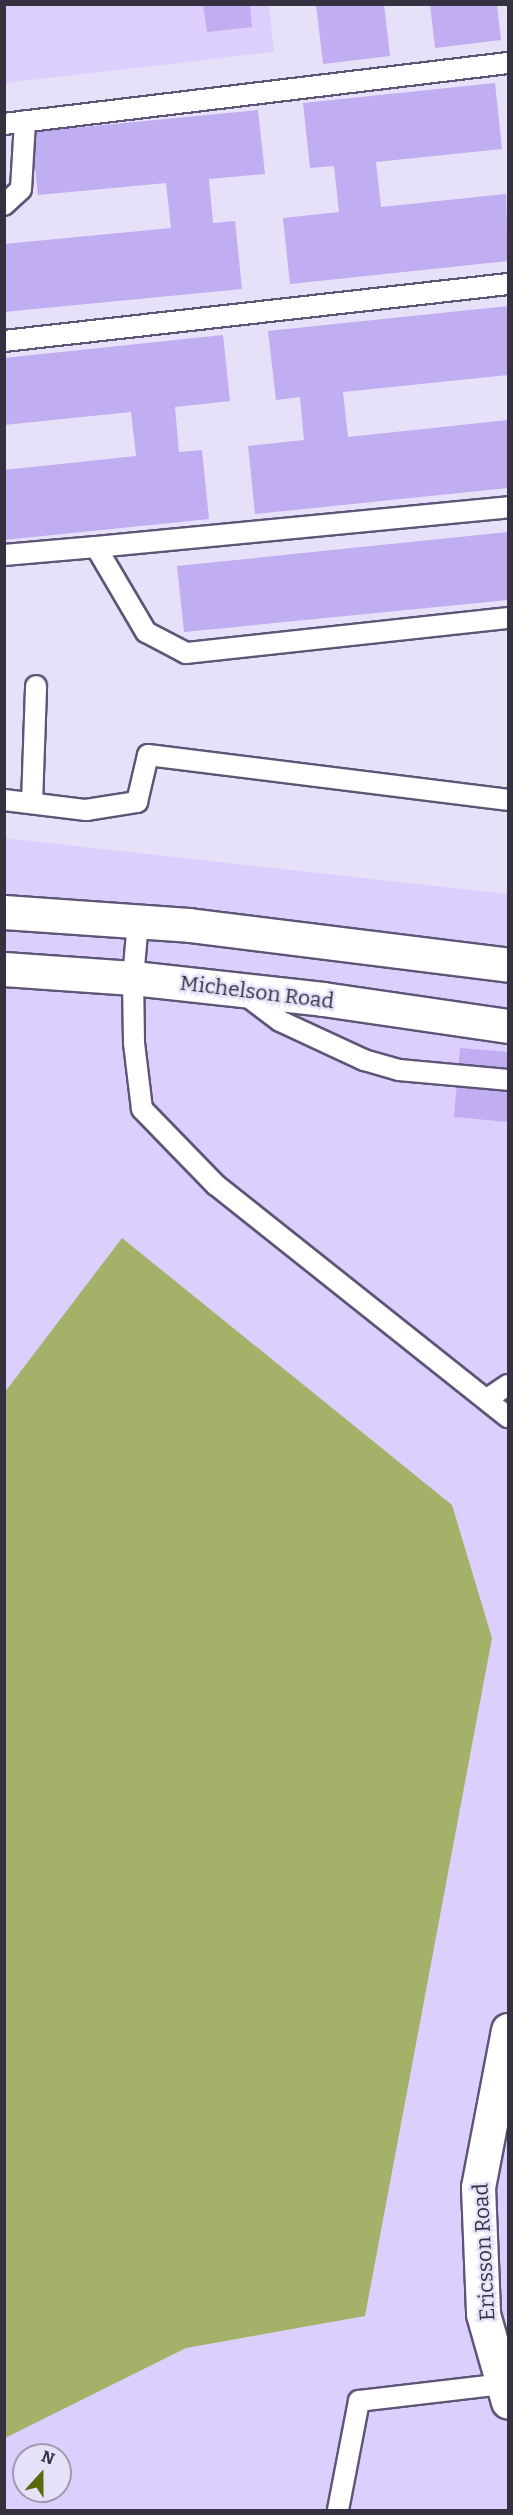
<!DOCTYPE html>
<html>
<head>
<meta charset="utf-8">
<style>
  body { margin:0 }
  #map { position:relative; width:513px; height:2515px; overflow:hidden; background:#e7e0f9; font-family:Bitter,serif }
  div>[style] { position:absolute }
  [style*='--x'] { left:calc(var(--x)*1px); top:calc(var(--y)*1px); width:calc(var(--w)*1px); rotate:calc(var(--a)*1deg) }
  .built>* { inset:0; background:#dccffe }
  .forest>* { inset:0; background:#a4b169 }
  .building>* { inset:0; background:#c1adf1 }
  .roads { filter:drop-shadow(2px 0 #5e5577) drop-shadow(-2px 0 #5e5577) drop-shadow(0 2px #5e5577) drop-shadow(0 -2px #5e5577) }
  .lane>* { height:20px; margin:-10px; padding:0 10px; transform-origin:10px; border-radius:10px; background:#fff }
  .street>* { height:33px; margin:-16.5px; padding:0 16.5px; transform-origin:16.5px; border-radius:16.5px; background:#fff }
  span { translate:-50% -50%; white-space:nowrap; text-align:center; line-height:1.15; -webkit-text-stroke:4.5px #e7e0f9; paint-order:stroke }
  .street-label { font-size:21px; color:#353140 }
  .frame { position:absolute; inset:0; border:6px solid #353140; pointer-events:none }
  .north { position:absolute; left:12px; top:2443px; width:60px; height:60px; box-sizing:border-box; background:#e7e0f9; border:2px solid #a09aaf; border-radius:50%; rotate:21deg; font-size:16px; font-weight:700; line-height:24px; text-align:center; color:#353140 }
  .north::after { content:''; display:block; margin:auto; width:21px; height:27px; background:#5c680e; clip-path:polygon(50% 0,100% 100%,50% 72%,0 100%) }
</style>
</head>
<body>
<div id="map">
  <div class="built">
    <div style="clip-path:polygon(4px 5px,269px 5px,274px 52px,5px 83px)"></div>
    <div style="clip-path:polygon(evenodd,5px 838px,508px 894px,508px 2510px,5px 2510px,5px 838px,24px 2455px,60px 2455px,60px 2491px,24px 2491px,24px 2455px)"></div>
  </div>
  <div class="forest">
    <div style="clip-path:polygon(122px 1238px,452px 1505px,492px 1638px,365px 2316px,186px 2348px,5px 2438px,5px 1392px)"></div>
  </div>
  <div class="building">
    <div style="clip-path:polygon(203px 4px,250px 4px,252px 27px,207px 32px)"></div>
    <div style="clip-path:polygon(316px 4px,384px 4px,390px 56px,323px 64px)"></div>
    <div style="clip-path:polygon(430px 4px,497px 4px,501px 40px,435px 48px)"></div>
    <div style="clip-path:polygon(495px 83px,502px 149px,376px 162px,381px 207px,506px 194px,508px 261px,290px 284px,283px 218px,339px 212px,334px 166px,310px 168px,303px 103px)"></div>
    <div style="clip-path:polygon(258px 110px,265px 174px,209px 179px,213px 223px,235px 221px,242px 289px,4px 312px,4px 244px,171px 228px,166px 183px,38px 195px,31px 132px)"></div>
    <div style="clip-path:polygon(508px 306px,508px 375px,343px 392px,348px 437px,508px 420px,508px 488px,255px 514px,248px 446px,304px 440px,300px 397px,276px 400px,268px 331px)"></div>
    <div style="clip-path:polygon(223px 335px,230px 401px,175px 407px,179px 452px,202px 450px,209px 519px,4px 540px,4px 470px,136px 456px,131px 412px,4px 425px,4px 358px)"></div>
    <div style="clip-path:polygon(508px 532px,508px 600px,184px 632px,177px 566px)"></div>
    <div style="clip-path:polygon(460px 1048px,508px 1052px,508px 1122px,454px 1117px)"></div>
  </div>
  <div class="roads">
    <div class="lane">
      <div style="--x:4;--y:124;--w:508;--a:-6.9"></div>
      <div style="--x:4;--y:205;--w:23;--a:-43"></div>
      <div style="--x:21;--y:189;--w:68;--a:-86.6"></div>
      <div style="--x:4;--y:341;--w:507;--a:-6.45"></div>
      <div style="--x:96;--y:547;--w:414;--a:-5.5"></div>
      <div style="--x:4;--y:555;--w:92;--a:-5"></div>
      <div style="--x:96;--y:547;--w:99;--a:59.5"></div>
      <div style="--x:146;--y:632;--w:45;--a:27.7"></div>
      <div style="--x:186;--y:653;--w:324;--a:-6.2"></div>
      <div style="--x:4;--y:800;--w:83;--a:7"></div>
      <div style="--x:86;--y:810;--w:52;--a:-8.9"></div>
      <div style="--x:137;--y:802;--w:48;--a:-76.8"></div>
      <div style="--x:148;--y:755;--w:363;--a:7.1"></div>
      <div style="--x:32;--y:803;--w:117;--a:-88"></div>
      <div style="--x:138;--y:922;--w:56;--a:95.1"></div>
      <div style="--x:133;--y:978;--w:65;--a:89.1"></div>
      <div style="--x:134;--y:1043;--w:66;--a:83.1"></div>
      <div style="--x:142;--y:1109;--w:106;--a:45.8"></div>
      <div style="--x:216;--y:1185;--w:373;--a:38.5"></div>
      <div style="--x:243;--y:993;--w:46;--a:37.1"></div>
      <div style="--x:280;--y:1021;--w:93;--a:24.9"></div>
      <div style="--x:364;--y:1060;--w:36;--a:16"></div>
      <div style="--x:399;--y:1070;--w:109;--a:5.2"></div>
      <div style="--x:487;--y:1399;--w:25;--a:-34"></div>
      <div style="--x:338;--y:2510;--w:111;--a:-79.1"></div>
      <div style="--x:359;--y:2401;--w:145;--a:-6.7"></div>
    </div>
    <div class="street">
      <div style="--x:4;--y:912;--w:185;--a:4"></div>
      <div style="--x:189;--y:925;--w:321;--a:7.1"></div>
      <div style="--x:4;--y:969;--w:129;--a:4"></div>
      <div style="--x:133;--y:978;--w:191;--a:6.3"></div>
      <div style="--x:323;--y:999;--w:187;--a:8.3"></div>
      <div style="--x:508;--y:2030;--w:160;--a:100.8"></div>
      <div style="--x:478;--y:2187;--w:127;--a:87.7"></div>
      <div style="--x:483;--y:2314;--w:91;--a:74.1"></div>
    </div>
  </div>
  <div class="street-label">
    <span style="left:257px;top:992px;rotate:7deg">Michelson Road</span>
    <span style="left:484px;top:2252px;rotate:-93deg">Ericsson Road</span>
  </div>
  <div class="frame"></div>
  <div class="north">N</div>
</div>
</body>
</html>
